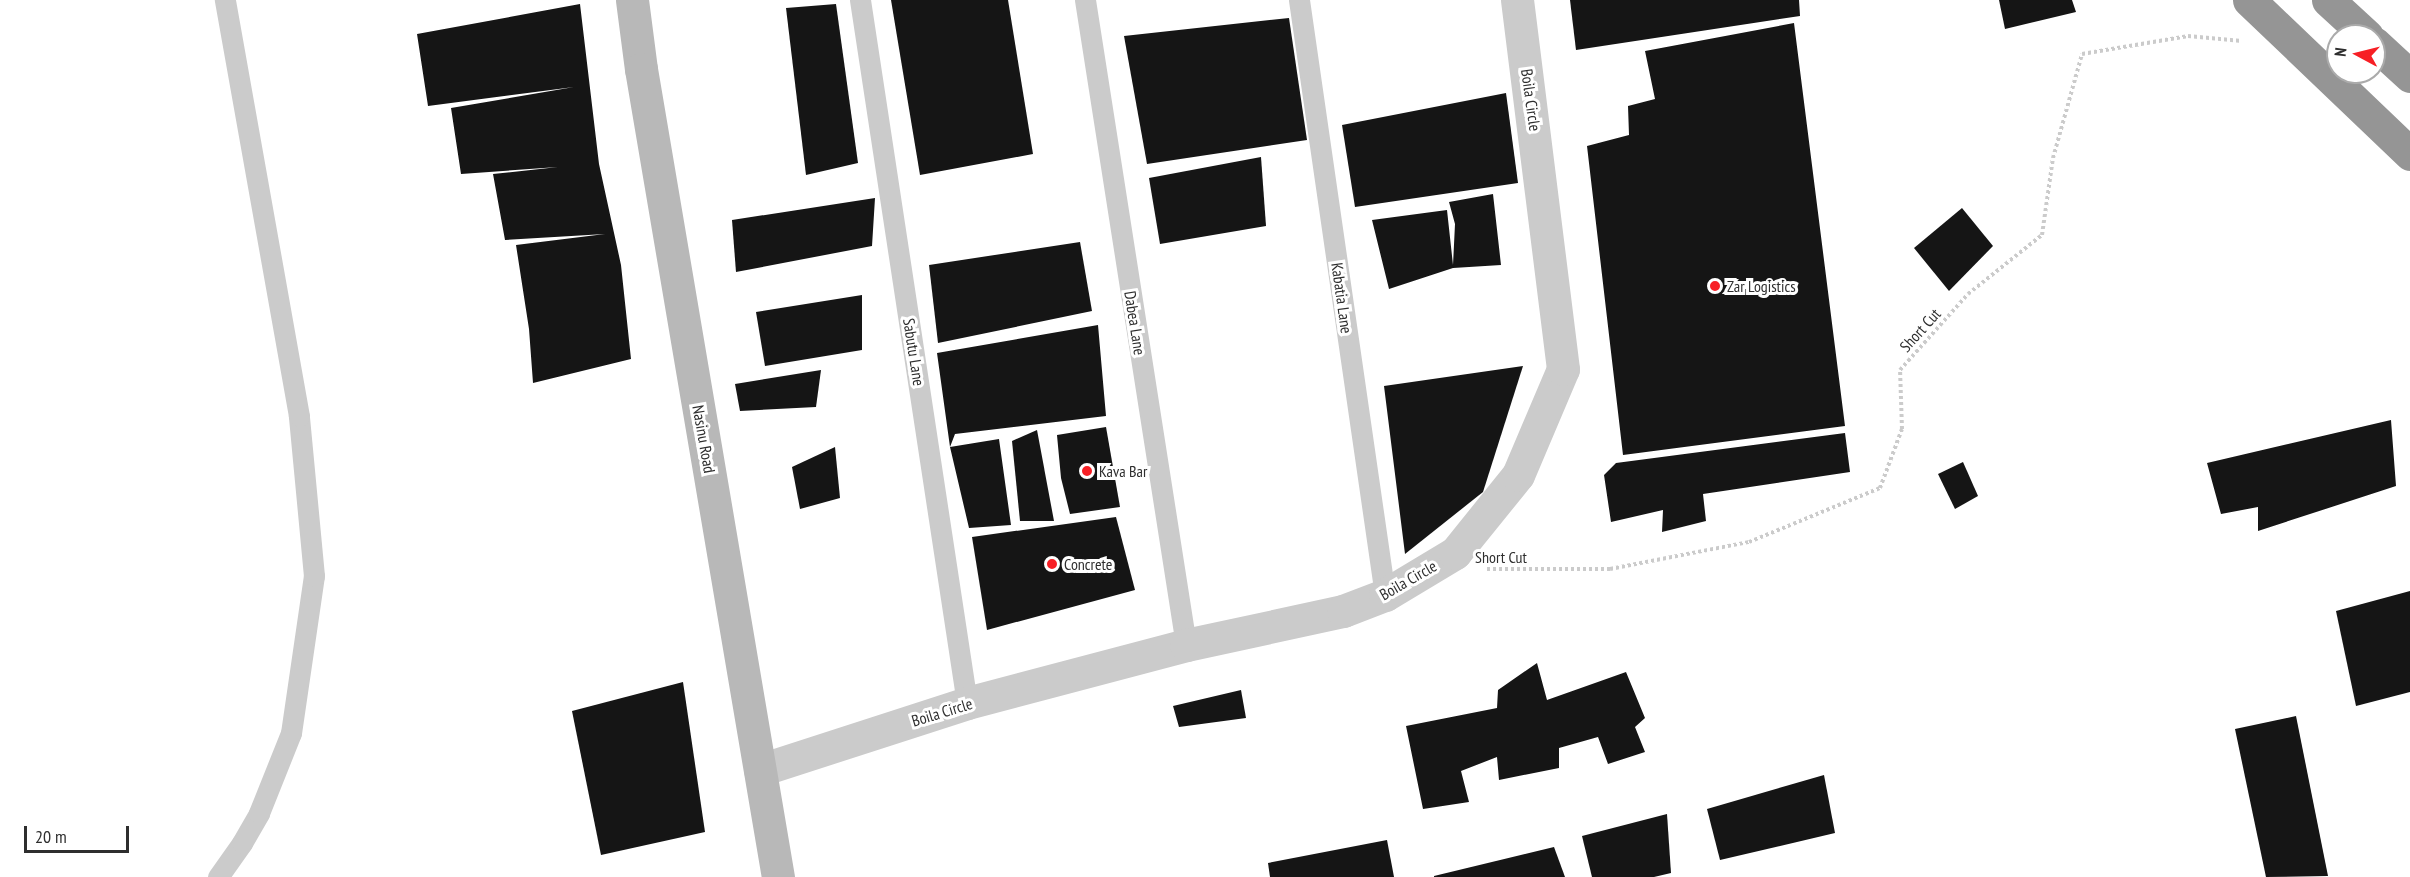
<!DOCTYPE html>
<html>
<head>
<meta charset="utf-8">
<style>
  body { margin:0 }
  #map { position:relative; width:2410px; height:877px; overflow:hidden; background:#fff; font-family:"PT Sans Narrow",sans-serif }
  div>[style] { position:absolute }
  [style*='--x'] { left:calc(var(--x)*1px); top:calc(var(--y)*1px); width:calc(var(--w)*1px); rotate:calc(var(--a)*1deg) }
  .building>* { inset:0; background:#151515 }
  .path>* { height:4px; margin-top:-2px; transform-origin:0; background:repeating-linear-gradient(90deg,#cbcbcb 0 3px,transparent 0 6px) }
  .lane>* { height:21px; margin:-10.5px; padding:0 10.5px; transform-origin:10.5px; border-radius:10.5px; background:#cbcbcb }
  .street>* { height:33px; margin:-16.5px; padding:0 16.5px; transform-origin:16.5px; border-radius:16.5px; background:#cbcbcb }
  .secondary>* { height:33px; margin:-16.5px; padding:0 16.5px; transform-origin:16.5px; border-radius:16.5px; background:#b8b8b8 }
  .highway>* { height:33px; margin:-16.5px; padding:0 16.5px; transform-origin:16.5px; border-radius:16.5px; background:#959595 }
  .dots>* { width:16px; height:16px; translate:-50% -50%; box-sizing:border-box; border:3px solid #fff; border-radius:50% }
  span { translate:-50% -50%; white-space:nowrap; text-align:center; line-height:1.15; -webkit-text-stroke:6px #fff; paint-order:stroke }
  .street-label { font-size:16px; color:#2e2e2e }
  .poi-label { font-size:16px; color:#2e2e2e }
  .left { translate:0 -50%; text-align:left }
  .north { position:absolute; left:2326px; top:24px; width:60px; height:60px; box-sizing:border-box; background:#fff; border:2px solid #ababab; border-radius:50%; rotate:277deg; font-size:16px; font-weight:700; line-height:24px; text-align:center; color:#2e2e2e }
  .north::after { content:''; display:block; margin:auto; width:21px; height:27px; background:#f71f25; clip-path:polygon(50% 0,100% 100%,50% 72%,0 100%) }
  .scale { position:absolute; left:24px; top:826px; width:105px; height:27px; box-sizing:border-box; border:3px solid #2e2e2e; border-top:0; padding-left:8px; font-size:18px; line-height:21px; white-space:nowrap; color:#2e2e2e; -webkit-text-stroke:4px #fff; paint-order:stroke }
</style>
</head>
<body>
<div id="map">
  <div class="building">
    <div style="clip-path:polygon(891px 0,1008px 0,1033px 154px,920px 175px)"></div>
    <div style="clip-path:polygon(1570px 0,1799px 0,1800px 16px,1576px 50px)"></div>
    <div style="clip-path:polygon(1999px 0,2072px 0,2076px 12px,2005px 29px)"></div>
    <div style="clip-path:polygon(580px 4px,599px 164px,621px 265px,631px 359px,533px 383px,529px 329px,516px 245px,605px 234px,505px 240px,493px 174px,558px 167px,461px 174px,451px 108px,574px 87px,428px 106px,417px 34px)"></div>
    <div style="clip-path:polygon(836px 4px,858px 163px,806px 175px,786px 8px)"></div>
    <div style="clip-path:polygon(1289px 18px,1307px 140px,1147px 164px,1124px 36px)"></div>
    <div style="clip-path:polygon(1794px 23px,1845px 426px,1623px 455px,1587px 146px,1629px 135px,1628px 106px,1655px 99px,1645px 51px)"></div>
    <div style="clip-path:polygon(1506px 93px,1518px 183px,1355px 207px,1342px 125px)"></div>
    <div style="clip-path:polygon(1261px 157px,1266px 226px,1160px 244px,1149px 178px)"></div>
    <div style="clip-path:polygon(1493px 194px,1501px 265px,1453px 268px,1389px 289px,1372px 220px,1447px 210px,1453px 265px,1455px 224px,1449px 202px)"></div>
    <div style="clip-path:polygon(875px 198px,872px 246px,736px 272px,732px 220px)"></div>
    <div style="clip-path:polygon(1962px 208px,1993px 246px,1949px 291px,1914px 248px)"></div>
    <div style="clip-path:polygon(1080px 242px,1092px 311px,938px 343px,929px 265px)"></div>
    <div style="clip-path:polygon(862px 295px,862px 350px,765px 366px,756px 312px)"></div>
    <div style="clip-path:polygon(1098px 325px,1106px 416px,955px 434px,950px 447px,999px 439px,1011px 525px,969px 528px,950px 447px,937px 353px)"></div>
    <div style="clip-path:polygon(1523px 366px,1483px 492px,1405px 554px,1384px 386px)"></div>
    <div style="clip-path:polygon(821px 370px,816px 407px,740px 411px,735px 384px)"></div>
    <div style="clip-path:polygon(2391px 420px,2396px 486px,2258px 531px,2258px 507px,2221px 514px,2207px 463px)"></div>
    <div style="clip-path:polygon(1106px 427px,1120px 507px,1070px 514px,1061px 478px,1057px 435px)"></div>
    <div style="clip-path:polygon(1037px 430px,1054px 521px,1020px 521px,1012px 441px)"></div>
    <div style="clip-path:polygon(1845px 433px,1850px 472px,1703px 494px,1706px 521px,1662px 532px,1663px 510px,1611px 522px,1604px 475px,1616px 463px)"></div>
    <div style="clip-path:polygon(835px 447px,840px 498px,800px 509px,792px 467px)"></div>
    <div style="clip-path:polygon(1963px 462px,1978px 496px,1955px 509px,1938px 474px)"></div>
    <div style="clip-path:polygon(1116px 517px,1135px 590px,987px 630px,972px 537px)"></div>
    <div style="clip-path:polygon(2410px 591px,2410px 692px,2356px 706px,2336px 611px)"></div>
    <div style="clip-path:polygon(1537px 663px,1547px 700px,1626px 672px,1645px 718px,1635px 727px,1645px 752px,1608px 764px,1598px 737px,1559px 748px,1559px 768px,1499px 780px,1497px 757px,1461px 771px,1469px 802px,1423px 809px,1406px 726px,1497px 708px,1498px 690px)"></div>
    <div style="clip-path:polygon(683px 682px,705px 832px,601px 855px,572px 711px)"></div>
    <div style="clip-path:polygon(1241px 690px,1246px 718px,1179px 727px,1173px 706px)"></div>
    <div style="clip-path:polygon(2296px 716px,2328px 876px,2266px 877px,2235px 729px)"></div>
    <div style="clip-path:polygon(1824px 775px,1835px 833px,1720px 860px,1707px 809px)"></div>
    <div style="clip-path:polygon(1667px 814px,1671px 873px,1654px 877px,1592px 877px,1582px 836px)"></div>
    <div style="clip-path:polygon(1387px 840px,1394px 877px,1270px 877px,1268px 863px)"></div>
    <div style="clip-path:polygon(1554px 847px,1565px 877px,1434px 877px,1434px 876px)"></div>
  </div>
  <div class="path">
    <div style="--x:1487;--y:569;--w:123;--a:0"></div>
    <div style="--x:1610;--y:569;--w:142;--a:-11"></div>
    <div style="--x:1749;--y:542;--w:142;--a:-22.4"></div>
    <div style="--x:1880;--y:488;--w:63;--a:-69.6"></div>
    <div style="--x:1902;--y:429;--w:59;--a:-91.9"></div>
    <div style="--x:1900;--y:370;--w:102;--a:-48.2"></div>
    <div style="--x:1968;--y:294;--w:95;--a:-38.6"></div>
    <div style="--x:2042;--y:235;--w:78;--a:-81.9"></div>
    <div style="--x:2053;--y:158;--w:108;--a:-74.4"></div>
    <div style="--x:2082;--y:54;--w:108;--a:-9.6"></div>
    <div style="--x:2188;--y:36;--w:54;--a:5.3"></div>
  </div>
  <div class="lane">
    <div style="--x:860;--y:0;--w:711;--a:81.35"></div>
    <div style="--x:1085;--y:0;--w:653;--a:81.1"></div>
    <div style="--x:1299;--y:0;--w:601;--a:81.78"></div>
    <div style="--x:218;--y:877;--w:42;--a:-54.8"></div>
    <div style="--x:242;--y:843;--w:34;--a:-60"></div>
    <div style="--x:259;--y:813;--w:86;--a:-68.2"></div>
    <div style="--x:291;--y:733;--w:159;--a:-81.7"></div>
    <div style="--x:314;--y:576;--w:161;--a:-95.4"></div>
    <div style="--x:299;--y:416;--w:423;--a:-100.1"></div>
  </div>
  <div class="street">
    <div style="--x:760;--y:770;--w:218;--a:-17.9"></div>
    <div style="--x:967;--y:703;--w:227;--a:-14.8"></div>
    <div style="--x:1186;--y:645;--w:161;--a:-12.2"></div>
    <div style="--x:1343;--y:611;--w:45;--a:-20.9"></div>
    <div style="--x:1385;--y:595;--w:82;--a:-31"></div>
    <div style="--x:1455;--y:553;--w:100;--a:-51.1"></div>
    <div style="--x:1518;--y:475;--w:115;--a:-67"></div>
    <div style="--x:1563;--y:369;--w:372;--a:-97.1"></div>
  </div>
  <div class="secondary">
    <div style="--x:632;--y:0;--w:70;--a:82.6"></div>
    <div style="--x:641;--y:69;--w:820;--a:80.38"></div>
  </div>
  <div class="highway">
    <div style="--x:2249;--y:0;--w:223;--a:43.7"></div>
    <div style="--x:2328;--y:0;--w:53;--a:42.7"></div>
    <div style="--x:2374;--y:43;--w:49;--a:42.5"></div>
  </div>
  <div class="dots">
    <div style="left:1715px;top:286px;background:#f71f25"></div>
    <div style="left:1087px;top:471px;background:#f71f25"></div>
    <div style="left:1052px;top:564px;background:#f71f25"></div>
  </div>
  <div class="street-label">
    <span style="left:1531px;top:100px;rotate:82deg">Boila Circle</span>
    <span style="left:1342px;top:298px;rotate:82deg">Kabatia Lane</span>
    <span style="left:1135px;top:323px;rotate:81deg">Dabea Lane</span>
    <span style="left:1920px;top:330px;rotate:-48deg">Short Cut</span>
    <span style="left:914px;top:352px;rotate:81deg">Sabutu Lane</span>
    <span style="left:704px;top:439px;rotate:80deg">Nasinu Road</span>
    <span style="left:1501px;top:557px">Short Cut</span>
    <span style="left:1408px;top:580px;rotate:-30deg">Boila Circle</span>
    <span style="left:942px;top:712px;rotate:-17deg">Boila Circle</span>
  </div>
  <div class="poi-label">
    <span class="left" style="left:1727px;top:286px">Zar Logistics</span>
    <span class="left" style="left:1099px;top:471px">Kava Bar</span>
    <span class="left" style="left:1064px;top:564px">Concrete</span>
  </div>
  <div class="north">N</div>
  <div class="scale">20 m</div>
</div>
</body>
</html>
